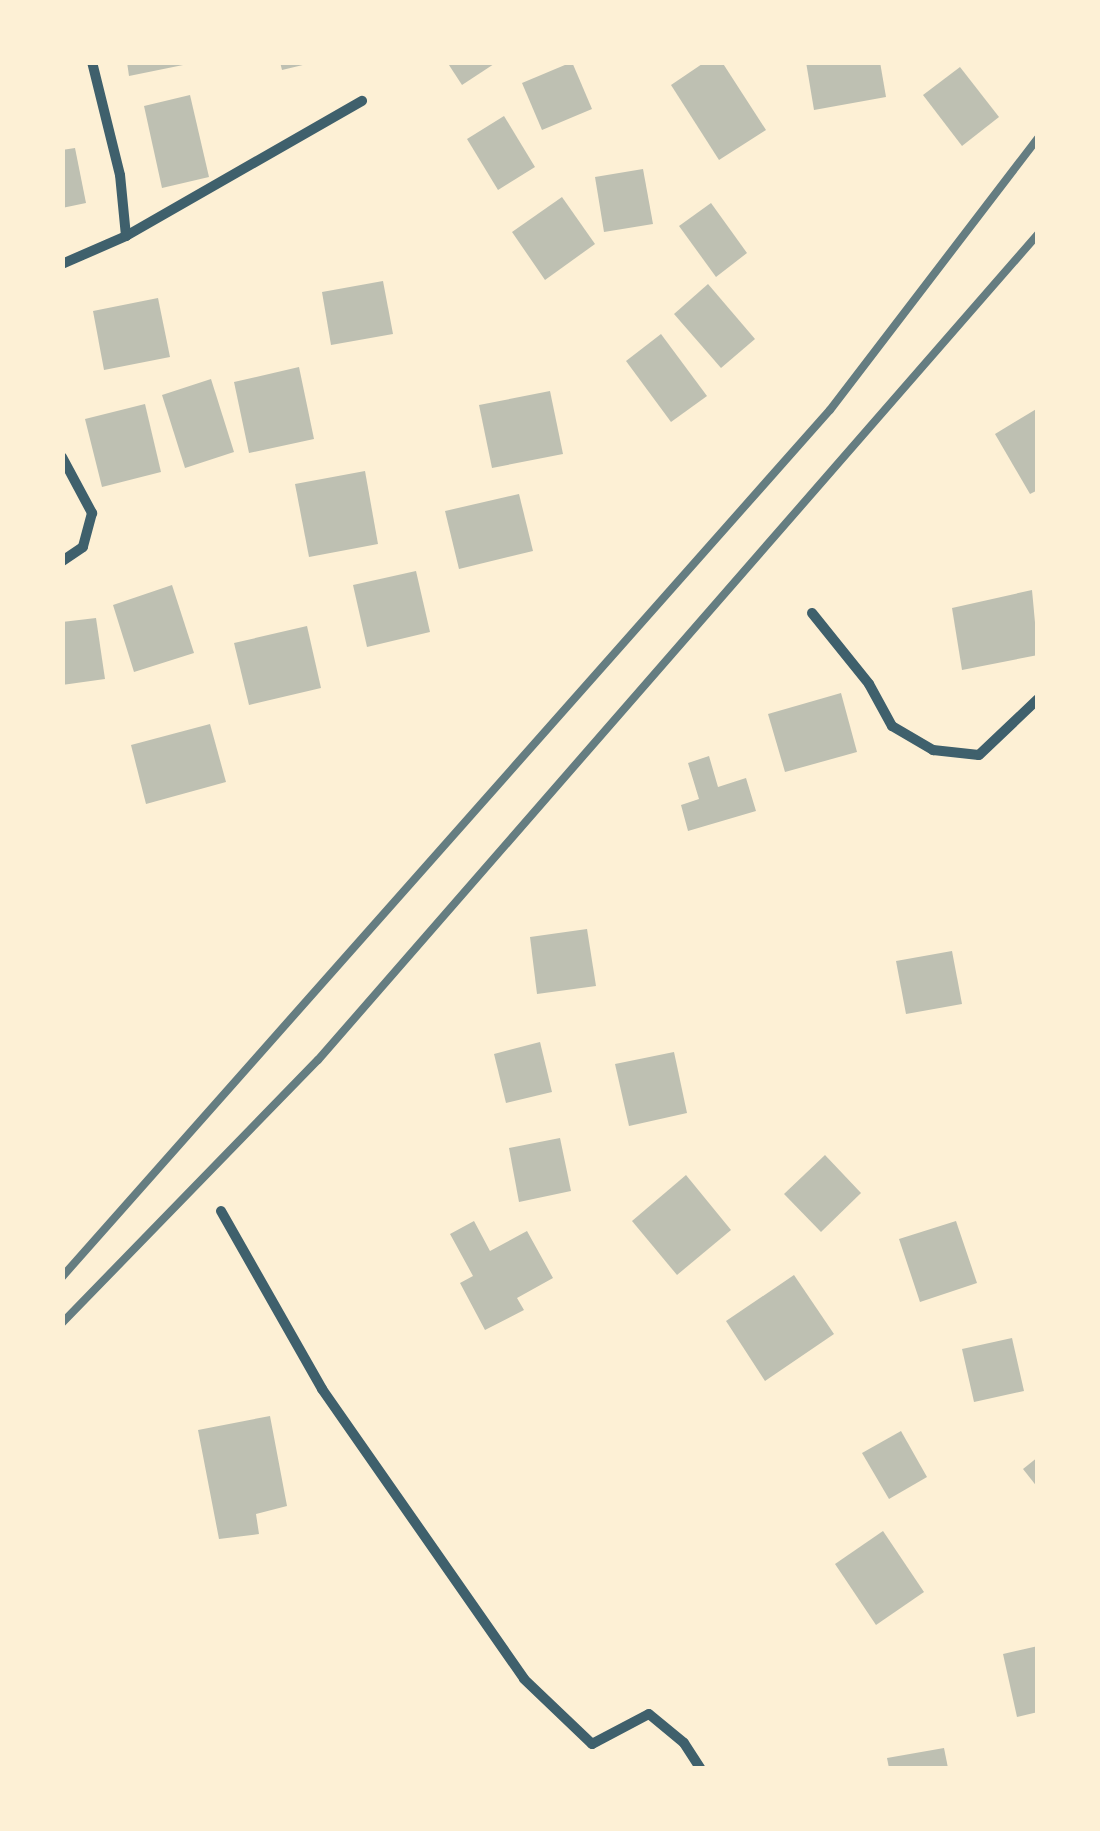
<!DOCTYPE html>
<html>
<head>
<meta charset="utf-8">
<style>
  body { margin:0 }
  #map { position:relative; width:1100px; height:1831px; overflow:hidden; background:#fdf0d5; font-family:Barlow,sans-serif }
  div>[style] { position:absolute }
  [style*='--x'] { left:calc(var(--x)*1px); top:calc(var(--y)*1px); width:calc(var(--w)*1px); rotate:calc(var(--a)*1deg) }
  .building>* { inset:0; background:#bec0b2 }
  .minor>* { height:10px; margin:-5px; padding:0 5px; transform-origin:5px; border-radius:5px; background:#3f606c }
  .rail>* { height:8px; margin:-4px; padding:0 4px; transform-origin:4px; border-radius:4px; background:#657d81 }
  span { translate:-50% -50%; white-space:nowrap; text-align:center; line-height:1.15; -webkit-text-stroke:10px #fdf0d5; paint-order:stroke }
  .frame { position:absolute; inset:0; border:65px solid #fdf0d5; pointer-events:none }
</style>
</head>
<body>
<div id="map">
  <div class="building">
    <div style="clip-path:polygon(127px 62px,188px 62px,188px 64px,129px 76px)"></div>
    <div style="clip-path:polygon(280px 62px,307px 62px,307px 64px,282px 70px)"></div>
    <div style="clip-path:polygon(447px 62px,497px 62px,462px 85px)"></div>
    <div style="clip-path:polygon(572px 62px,592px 109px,542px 130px,522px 83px)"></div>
    <div style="clip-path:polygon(705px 62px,722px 62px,766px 130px,719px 160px,671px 85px)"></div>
    <div style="clip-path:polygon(806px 62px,880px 62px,886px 97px,814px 110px)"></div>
    <div style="clip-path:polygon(960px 67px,999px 117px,962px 146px,923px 95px)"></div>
    <div style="clip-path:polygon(190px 95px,209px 177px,162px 188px,144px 106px)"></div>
    <div style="clip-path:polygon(504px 116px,535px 167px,498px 190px,467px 139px)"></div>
    <div style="clip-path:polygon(75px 148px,86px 203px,62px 208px,62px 150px)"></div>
    <div style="clip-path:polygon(643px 169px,653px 224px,604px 232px,595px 177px)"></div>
    <div style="clip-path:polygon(562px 197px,595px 244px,545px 280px,512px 232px)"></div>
    <div style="clip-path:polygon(711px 203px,747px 253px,716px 277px,679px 226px)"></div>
    <div style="clip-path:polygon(383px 281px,393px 334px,331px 345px,322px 292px)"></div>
    <div style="clip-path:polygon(708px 284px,755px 339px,721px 368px,674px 314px)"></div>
    <div style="clip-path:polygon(158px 298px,170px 357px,104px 370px,93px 311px)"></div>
    <div style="clip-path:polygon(661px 334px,707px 396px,671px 422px,626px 361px)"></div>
    <div style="clip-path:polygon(299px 367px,314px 439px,249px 453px,234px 382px)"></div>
    <div style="clip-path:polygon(211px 379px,234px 452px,185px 468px,162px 395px)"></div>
    <div style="clip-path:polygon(550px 391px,563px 454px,492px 468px,479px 405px)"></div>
    <div style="clip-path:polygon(145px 404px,161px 472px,102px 487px,85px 419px)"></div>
    <div style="clip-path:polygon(1038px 408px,1038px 490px,1030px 494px,995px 434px)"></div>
    <div style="clip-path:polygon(365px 471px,378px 544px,309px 557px,295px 484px)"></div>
    <div style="clip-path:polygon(519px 494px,533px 551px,459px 569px,445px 511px)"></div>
    <div style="clip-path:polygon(416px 571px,430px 632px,367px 647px,353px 585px)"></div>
    <div style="clip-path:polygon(172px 585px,194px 653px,134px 672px,113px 605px)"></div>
    <div style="clip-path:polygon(1032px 590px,1038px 655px,962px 670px,952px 608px)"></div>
    <div style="clip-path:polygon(96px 618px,105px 679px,62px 685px,62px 622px)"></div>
    <div style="clip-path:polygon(307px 626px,321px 688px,249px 705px,234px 643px)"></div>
    <div style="clip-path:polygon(841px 693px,857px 752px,785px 772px,768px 714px)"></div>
    <div style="clip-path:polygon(210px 724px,226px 782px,146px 804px,131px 745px)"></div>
    <div style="clip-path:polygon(709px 756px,718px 787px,746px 778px,756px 811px,688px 831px,681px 805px,699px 799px,688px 763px)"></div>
    <div style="clip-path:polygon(587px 929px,596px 986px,537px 994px,530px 937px)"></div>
    <div style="clip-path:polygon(952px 951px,962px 1004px,906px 1014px,896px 961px)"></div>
    <div style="clip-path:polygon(540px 1042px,552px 1092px,506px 1103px,494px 1054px)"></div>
    <div style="clip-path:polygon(674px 1052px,687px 1113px,629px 1126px,615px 1064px)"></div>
    <div style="clip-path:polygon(560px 1138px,571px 1191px,519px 1202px,509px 1148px)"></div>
    <div style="clip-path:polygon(825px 1155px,861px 1193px,821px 1232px,784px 1194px)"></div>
    <div style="clip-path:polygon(686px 1175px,731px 1230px,677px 1275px,632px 1221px)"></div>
    <div style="clip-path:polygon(474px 1221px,490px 1251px,527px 1231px,553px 1278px,517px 1298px,524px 1310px,485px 1330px,460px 1283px,473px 1276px,450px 1234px)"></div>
    <div style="clip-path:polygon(956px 1221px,977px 1283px,920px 1302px,899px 1239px)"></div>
    <div style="clip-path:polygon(794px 1275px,834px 1334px,765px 1381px,726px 1321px)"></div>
    <div style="clip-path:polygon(1012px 1338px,1024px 1391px,974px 1402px,962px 1349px)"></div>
    <div style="clip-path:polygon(270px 1416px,287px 1506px,256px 1514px,259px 1534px,219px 1539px,198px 1430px)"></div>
    <div style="clip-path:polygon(901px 1431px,927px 1477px,889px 1499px,862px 1453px)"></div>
    <div style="clip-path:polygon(1038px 1457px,1038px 1488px,1023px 1469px)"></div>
    <div style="clip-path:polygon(883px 1531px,924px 1592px,876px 1625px,835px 1564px)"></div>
    <div style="clip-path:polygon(1038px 1646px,1038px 1712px,1017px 1717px,1003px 1654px)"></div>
    <div style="clip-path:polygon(944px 1748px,948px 1768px,889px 1768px,887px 1758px)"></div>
  </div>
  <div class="minor">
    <div style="--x:126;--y:236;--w:272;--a:-29.8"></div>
    <div style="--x:62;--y:264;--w:70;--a:-23.6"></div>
    <div style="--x:126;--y:236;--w:61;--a:-95.6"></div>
    <div style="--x:120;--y:175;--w:116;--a:-103.9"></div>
    <div style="--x:62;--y:457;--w:64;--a:61.8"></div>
    <div style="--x:92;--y:513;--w:35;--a:105"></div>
    <div style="--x:83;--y:547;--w:25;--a:146"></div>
    <div style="--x:812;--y:613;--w:91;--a:51.2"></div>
    <div style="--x:869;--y:684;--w:48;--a:61.3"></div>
    <div style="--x:892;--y:726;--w:48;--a:30.3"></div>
    <div style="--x:933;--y:750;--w:46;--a:6.2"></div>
    <div style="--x:979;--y:755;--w:81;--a:-43.5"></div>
    <div style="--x:221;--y:1211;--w:205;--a:60.4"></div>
    <div style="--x:322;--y:1389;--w:353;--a:55.1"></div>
    <div style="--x:524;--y:1679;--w:94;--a:43.7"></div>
    <div style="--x:592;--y:1744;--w:64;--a:-27.8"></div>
    <div style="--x:649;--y:1714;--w:45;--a:39.6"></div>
    <div style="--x:684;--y:1743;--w:30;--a:57"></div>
  </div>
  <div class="rail">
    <div style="--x:62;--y:1277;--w:1158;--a:-48.47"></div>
    <div style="--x:830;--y:410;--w:342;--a:-52.6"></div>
    <div style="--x:62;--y:1323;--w:367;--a:-45.8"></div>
    <div style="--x:318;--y:1060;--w:1096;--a:-48.92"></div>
  </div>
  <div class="frame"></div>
</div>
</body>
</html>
